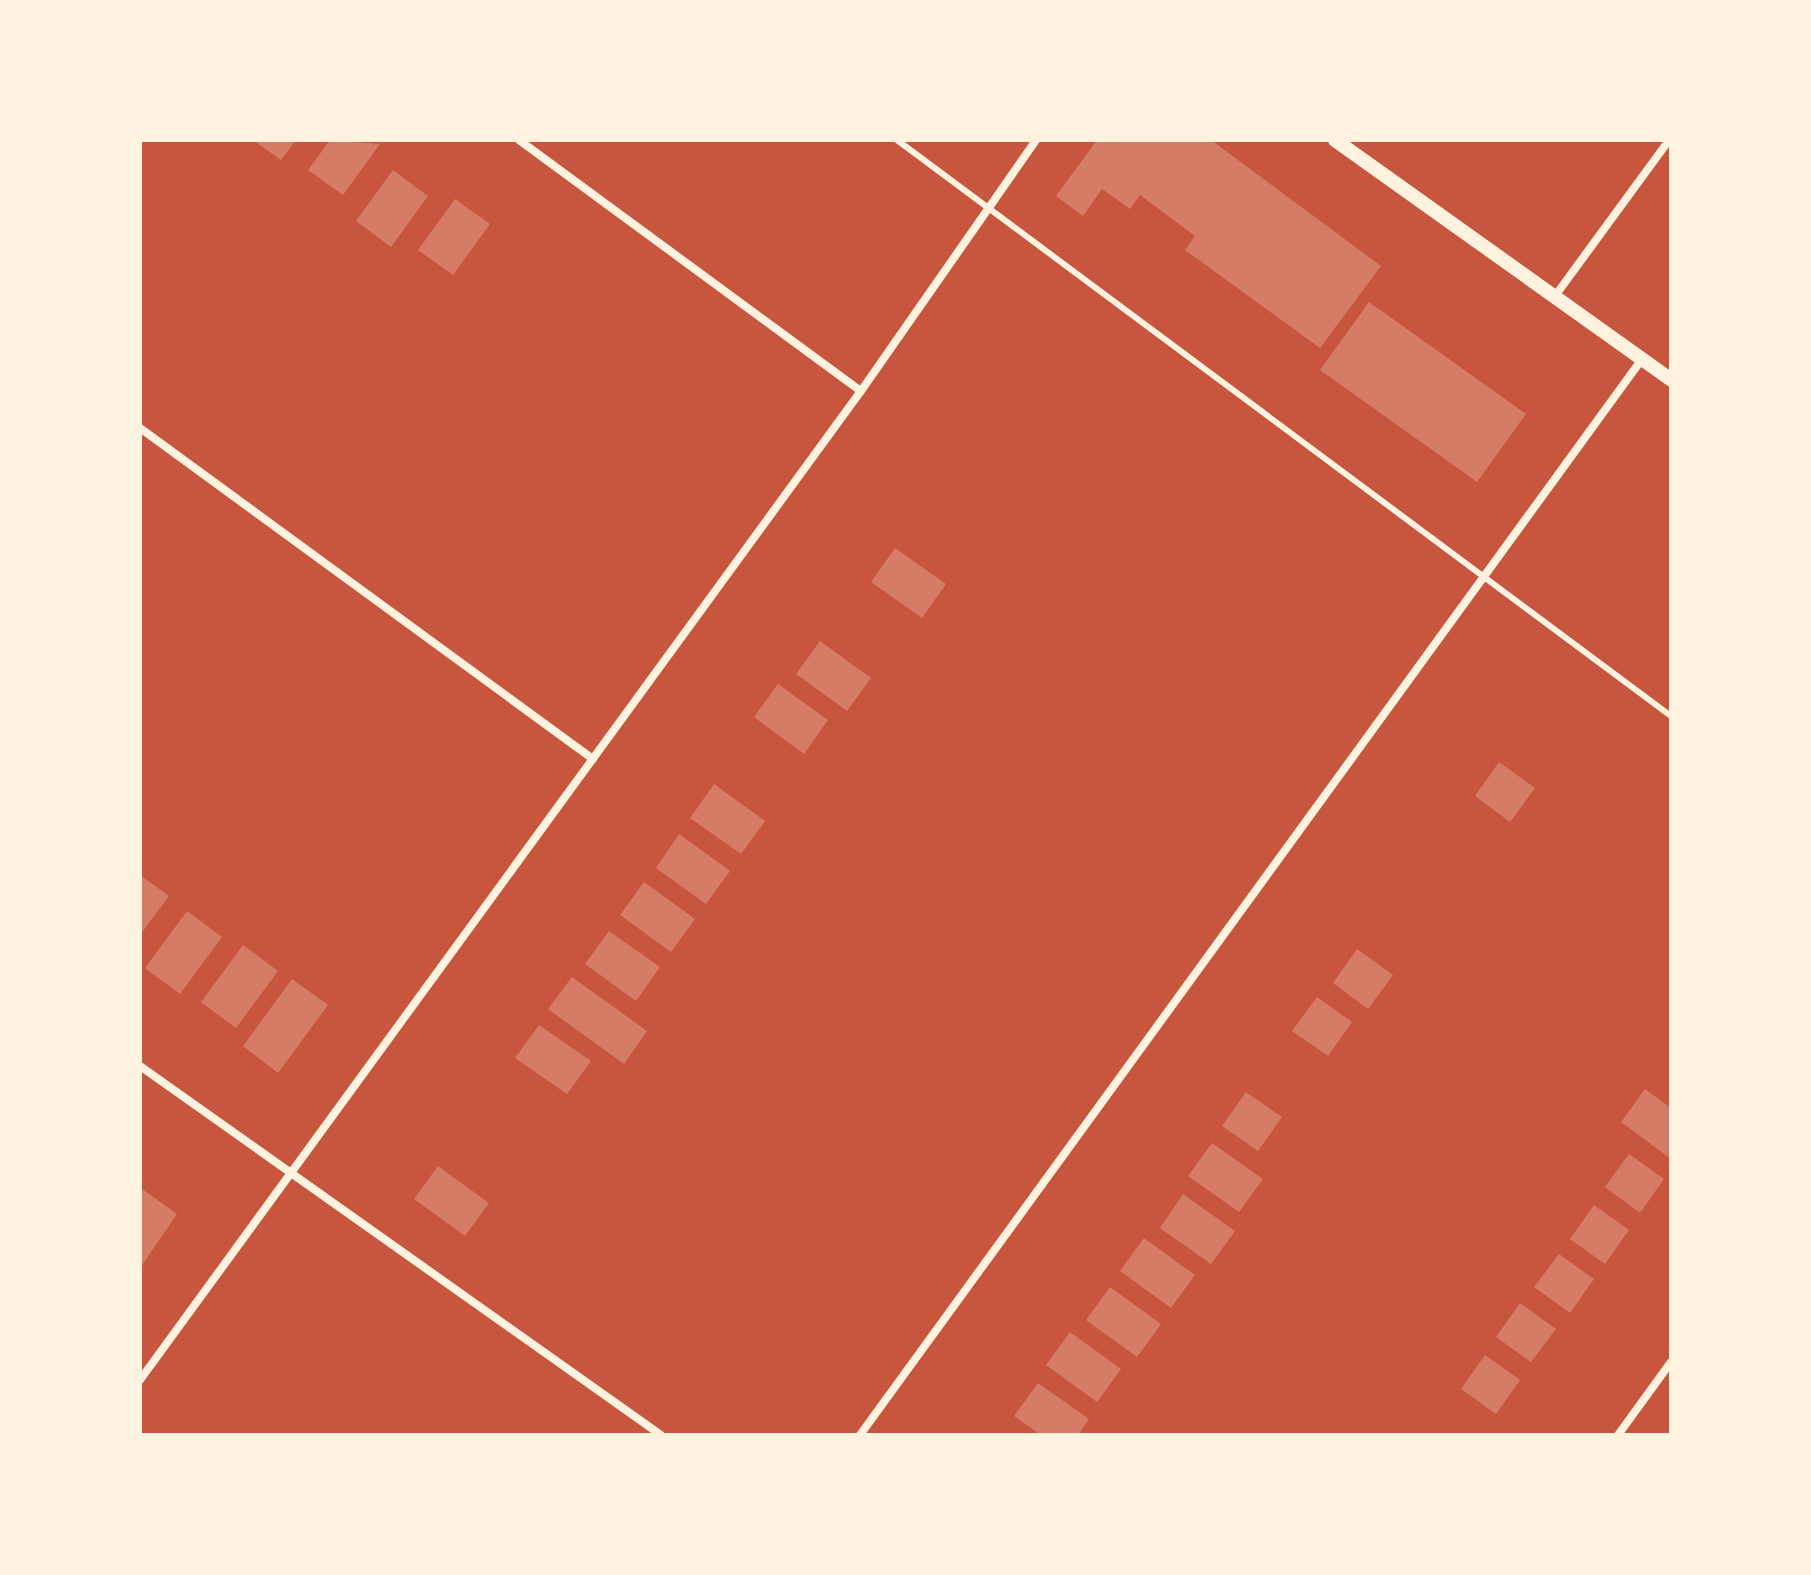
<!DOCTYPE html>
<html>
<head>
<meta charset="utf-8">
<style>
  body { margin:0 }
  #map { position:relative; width:1811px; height:1575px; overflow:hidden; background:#c8553d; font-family:Roboto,sans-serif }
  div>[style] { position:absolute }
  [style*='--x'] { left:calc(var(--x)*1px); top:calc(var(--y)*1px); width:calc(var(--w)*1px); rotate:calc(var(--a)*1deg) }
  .building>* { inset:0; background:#d67c66 }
  .service>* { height:6px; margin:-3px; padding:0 3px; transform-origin:3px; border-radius:3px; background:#fff3e0 }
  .minor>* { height:8px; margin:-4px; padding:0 4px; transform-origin:4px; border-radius:4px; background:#fff3e0 }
  .tertiary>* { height:14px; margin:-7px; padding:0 7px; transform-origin:7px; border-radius:7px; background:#fff3e0 }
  span { translate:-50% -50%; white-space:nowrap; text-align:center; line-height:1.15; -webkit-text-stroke:6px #fff3e0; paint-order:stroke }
  .frame { position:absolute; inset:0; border:142px solid #fff3e0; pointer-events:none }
</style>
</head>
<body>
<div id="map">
  <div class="building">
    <div style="clip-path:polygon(253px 140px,296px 140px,281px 160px)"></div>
    <div style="clip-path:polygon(330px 140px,380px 144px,343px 195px,308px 170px)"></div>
    <div style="clip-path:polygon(1097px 140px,1211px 140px,1381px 266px,1320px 348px,1185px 250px,1195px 236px,1140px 195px,1130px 209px,1102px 189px,1083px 216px,1056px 196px)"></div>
    <div style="clip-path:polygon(393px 170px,428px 196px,391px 247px,356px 221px)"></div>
    <div style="clip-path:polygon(455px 199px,490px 224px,453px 275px,418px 250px)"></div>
    <div style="clip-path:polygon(1369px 302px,1526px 414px,1477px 482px,1320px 370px)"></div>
    <div style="clip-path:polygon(895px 548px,946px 584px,922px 618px,871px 582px)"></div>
    <div style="clip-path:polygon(820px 641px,871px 678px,847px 711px,796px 674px)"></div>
    <div style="clip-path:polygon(778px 684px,828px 720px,804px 754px,754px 717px)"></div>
    <div style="clip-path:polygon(1499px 762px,1535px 788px,1510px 822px,1475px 796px)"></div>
    <div style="clip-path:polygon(714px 784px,765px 821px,741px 854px,690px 818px)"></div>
    <div style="clip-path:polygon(679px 834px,730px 871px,706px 904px,656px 868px)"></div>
    <div style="clip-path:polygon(140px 875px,169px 896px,140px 935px)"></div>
    <div style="clip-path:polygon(644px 882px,695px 919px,671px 952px,620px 915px)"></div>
    <div style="clip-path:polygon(187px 911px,222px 937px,180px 994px,145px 968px)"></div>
    <div style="clip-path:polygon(609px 931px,660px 967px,636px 1001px,585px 964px)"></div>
    <div style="clip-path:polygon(243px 945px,278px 971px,236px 1028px,201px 1002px)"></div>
    <div style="clip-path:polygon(1357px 949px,1393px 975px,1368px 1009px,1333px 983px)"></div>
    <div style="clip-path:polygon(572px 977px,647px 1031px,624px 1064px,548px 1009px)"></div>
    <div style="clip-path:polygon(292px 979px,328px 1005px,278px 1073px,243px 1046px)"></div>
    <div style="clip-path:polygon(1317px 997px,1352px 1022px,1328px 1056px,1292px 1031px)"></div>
    <div style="clip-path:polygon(539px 1025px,591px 1061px,567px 1094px,515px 1058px)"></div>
    <div style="clip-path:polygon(1645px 1089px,1671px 1108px,1671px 1159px,1621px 1122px)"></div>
    <div style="clip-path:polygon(1246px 1092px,1282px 1117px,1258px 1151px,1222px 1126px)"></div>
    <div style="clip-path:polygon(1212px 1143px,1263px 1179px,1239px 1212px,1188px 1176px)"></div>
    <div style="clip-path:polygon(1629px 1154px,1664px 1179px,1640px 1213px,1605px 1187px)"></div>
    <div style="clip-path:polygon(438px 1166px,489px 1203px,465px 1236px,414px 1199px)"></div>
    <div style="clip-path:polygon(142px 1189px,177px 1214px,140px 1268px,140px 1192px)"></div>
    <div style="clip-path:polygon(1183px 1194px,1235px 1231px,1211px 1264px,1160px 1228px)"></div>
    <div style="clip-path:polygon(1594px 1205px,1629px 1230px,1605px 1264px,1570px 1239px)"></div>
    <div style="clip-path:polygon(1144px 1238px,1195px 1275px,1171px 1308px,1120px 1271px)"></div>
    <div style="clip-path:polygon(1559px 1254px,1594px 1279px,1570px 1313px,1534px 1287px)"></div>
    <div style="clip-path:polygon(1110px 1287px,1161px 1324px,1137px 1357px,1086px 1320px)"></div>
    <div style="clip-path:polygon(1520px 1303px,1556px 1329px,1531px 1362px,1496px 1337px)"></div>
    <div style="clip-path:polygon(1070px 1332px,1121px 1369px,1097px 1402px,1046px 1365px)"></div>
    <div style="clip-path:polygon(1485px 1355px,1520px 1380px,1496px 1414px,1461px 1389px)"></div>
    <div style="clip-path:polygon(1038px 1383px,1089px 1419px,1078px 1435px,1041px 1435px,1014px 1416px)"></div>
  </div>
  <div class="service">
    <div style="--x:897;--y:140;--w:965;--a:36.66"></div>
  </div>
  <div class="minor">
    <div style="--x:519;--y:140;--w:424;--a:36.3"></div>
    <div style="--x:1555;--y:296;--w:193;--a:-53.8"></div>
    <div style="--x:140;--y:428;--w:561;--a:36.16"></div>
    <div style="--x:140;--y:1066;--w:638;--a:35.31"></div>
    <div style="--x:140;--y:1380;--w:1224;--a:-53.91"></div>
    <div style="--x:861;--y:391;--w:306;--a:-55.1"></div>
    <div style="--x:860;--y:1435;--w:1330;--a:-53.99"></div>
    <div style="--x:1618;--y:1435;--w:90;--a:-54"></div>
  </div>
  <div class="tertiary">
    <div style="--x:1335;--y:140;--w:413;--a:35.5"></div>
  </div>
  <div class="frame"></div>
</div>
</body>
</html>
